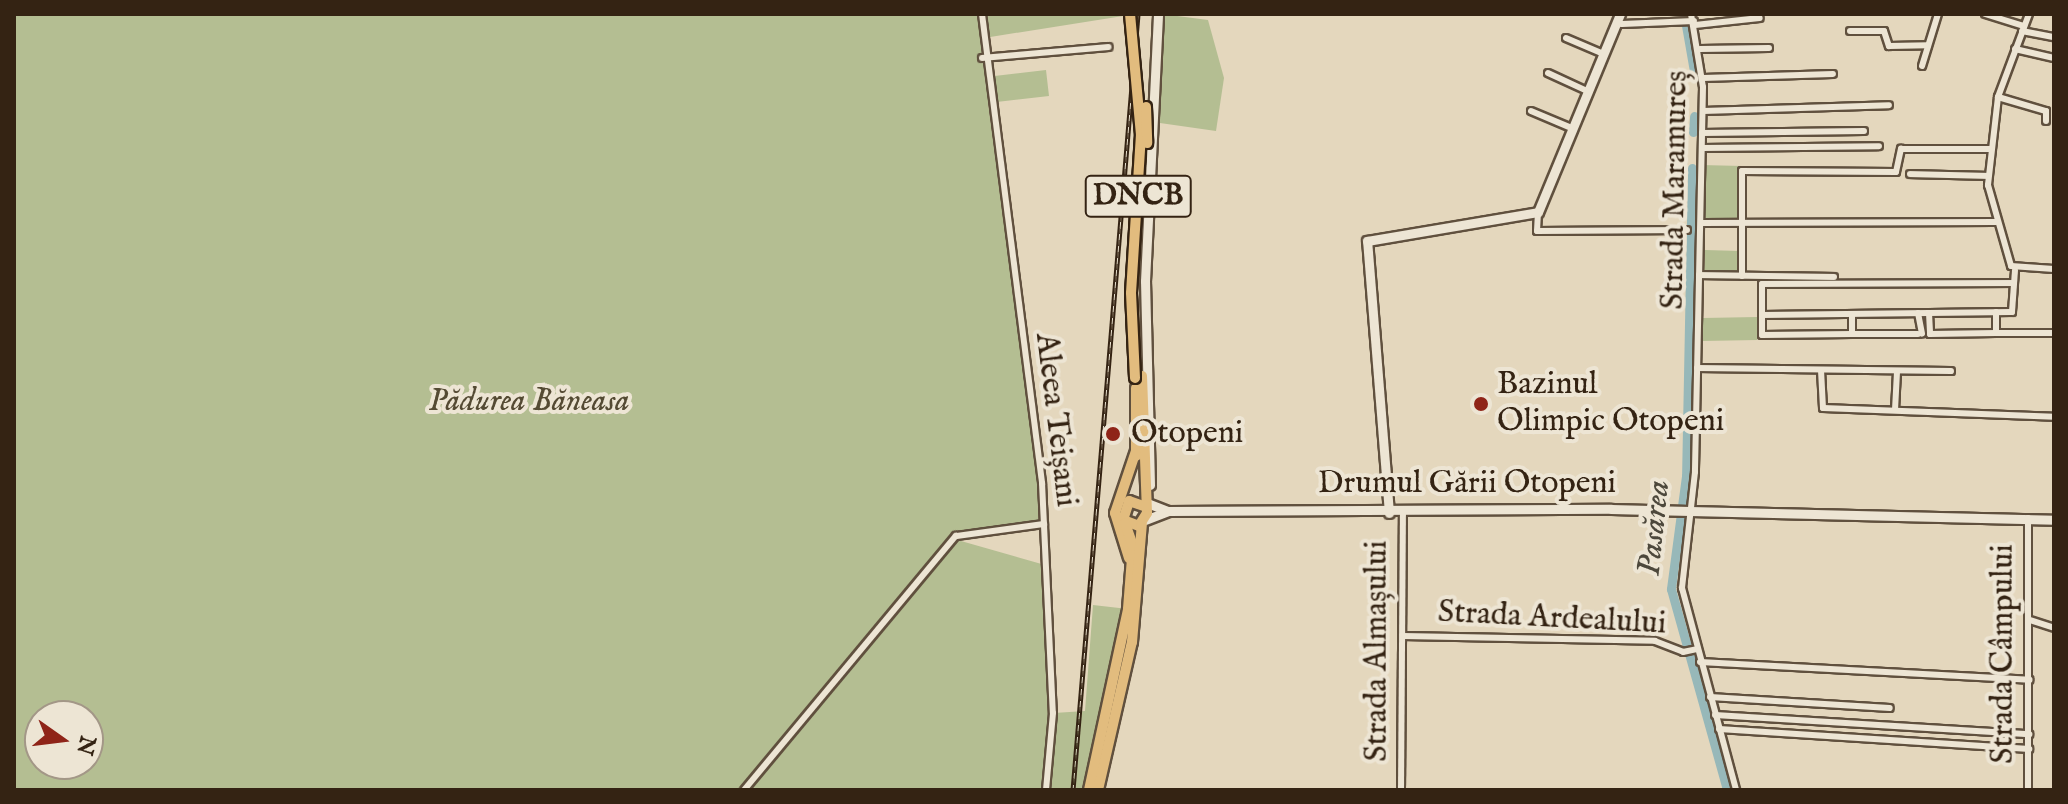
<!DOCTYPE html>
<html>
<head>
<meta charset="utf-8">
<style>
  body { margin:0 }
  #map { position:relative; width:2068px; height:804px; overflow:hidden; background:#e4d7bd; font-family:"IM FELL English",serif }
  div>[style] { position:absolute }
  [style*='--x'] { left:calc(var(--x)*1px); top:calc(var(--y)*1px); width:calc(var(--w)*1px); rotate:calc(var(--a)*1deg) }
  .green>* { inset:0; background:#b4be92 }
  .river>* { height:9px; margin:-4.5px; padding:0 4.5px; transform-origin:4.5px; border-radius:4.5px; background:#97b8b9 }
  .roads { filter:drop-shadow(2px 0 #60503e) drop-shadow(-2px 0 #60503e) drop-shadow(0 2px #60503e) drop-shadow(0 -2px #60503e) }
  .street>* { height:6px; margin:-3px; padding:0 3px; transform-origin:3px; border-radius:3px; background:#ede5d4 }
  .secondary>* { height:9px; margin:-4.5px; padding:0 4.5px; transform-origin:4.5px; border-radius:4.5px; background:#ede5d4 }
  .primary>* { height:10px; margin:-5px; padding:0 5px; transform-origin:5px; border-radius:5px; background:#e2bc7e }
  .rail>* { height:5px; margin-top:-2.5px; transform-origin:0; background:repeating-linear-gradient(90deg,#ede5d4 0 6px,#342313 0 12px); box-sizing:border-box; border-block:2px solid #342313 }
  .bridges { filter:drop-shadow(2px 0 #342313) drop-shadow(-2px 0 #342313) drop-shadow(0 2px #342313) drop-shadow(0 -2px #342313) }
  .primary-bridge>* { height:10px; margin:-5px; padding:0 5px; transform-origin:5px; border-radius:5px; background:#e2bc7e }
  .dots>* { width:22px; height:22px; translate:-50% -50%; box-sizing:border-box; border:4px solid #ede5d4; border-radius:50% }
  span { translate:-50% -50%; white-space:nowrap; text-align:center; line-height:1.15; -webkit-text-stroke:8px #ede5d4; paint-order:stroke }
  .shield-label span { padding:2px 6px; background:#ede5d4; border:2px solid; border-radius:6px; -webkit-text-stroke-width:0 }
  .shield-label { font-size:30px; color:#342313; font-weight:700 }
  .street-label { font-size:32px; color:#342313 }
  .poi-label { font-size:32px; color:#342313 }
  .left { translate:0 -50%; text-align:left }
  .park-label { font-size:32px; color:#544a33; font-style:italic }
  .water-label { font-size:34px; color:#4d483c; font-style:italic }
  .frame { position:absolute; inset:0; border:16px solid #342313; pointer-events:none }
  .north { position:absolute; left:24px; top:700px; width:80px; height:80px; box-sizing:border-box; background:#ede5d4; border:2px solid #a39787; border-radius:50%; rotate:104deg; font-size:22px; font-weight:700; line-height:32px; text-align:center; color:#342313 }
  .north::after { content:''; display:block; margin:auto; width:28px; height:36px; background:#8f2418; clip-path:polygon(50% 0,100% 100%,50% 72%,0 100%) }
</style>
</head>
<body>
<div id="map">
  <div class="green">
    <div style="clip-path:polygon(evenodd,14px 14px,982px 14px,986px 88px,986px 77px,1046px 70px,1049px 96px,988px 103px,1044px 524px,967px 530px,954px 539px,1045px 565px,1054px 713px,1085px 711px,1093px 605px,1128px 609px,1089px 790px,14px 790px,14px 14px,40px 716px,88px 716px,88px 764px,40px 764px,40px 716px)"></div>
    <div style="clip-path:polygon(984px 14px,1123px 14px,1123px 16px,984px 38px)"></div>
    <div style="clip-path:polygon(1162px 14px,1208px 20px,1224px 78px,1216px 131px,1160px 123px)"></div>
    <div style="clip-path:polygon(1701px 165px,1742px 166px,1743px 224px,1701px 223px)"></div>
    <div style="clip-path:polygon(1705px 250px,1740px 251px,1739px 272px,1704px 270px)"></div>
    <div style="clip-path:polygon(1757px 317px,1757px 340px,1702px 341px,1703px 318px)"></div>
  </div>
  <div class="river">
    <div style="--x:1684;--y:14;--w:64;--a:80.1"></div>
    <div style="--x:1693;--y:132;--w:16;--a:-86"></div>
    <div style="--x:1692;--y:168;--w:308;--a:91.1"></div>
    <div style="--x:1686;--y:476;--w:114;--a:97.6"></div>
    <div style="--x:1671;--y:589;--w:209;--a:74.4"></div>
  </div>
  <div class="roads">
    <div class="street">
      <div style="--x:982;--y:14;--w:473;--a:82.7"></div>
      <div style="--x:1042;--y:483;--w:230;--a:87.3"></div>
      <div style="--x:1053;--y:713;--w:77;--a:95.2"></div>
      <div style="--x:1691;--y:14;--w:74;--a:80.7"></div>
      <div style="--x:1703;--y:87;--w:385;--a:91.2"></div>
      <div style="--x:1695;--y:472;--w:117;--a:96.4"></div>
      <div style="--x:1682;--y:588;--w:209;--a:75"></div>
      <div style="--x:1985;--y:14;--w:41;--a:17.1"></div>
      <div style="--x:2029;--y:14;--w:89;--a:110.5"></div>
      <div style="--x:1998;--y:97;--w:89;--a:96.5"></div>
      <div style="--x:1988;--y:185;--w:84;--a:74.1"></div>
      <div style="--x:2011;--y:266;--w:43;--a:4"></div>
      <div style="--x:1622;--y:24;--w:72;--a:-2.4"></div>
      <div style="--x:1695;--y:25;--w:65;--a:-6.1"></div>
      <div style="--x:1850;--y:31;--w:34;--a:0"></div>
      <div style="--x:1884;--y:31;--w:16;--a:72"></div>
      <div style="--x:1889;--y:46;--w:39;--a:-1"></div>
      <div style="--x:2022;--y:31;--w:33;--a:11"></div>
      <div style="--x:1566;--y:38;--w:39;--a:23"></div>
      <div style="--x:1700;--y:49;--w:69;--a:-0.8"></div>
      <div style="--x:2015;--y:49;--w:40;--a:13"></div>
      <div style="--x:982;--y:58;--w:127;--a:-5"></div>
      <div style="--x:1922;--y:66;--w:54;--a:-72.9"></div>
      <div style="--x:1548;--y:73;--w:41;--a:24.7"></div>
      <div style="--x:1703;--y:78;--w:130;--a:-1.8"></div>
      <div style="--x:1998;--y:97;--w:50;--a:16.3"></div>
      <div style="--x:2046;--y:111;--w:10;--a:90"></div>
      <div style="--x:1531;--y:111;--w:41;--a:22.8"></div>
      <div style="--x:1703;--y:111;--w:186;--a:-1.8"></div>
      <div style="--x:1702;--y:133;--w:162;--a:-0.7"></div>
      <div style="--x:1702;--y:148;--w:177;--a:-0.6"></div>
      <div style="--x:1910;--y:174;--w:78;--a:1.5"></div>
      <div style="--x:1538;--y:212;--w:19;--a:93"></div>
      <div style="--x:1537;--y:231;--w:150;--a:-0.4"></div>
      <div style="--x:1701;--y:223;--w:295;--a:-0.2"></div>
      <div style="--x:1699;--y:275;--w:135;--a:0.8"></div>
      <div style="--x:1742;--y:276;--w:105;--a:-90"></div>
      <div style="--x:1742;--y:171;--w:154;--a:0.4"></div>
      <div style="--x:1896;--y:172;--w:24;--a:-78"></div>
      <div style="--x:1901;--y:149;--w:90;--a:0"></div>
      <div style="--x:1996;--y:312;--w:21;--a:90"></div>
      <div style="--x:1996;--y:333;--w:58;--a:0"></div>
      <div style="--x:1918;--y:313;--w:21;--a:79"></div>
      <div style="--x:1929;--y:313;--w:21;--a:87"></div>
      <div style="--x:1930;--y:334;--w:66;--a:-0.9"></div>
      <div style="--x:1852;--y:314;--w:20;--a:90"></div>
      <div style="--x:1852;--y:334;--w:66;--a:0"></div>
      <div style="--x:1762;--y:315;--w:250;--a:-0.7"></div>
      <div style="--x:2012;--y:312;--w:42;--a:-85.9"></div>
      <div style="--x:1852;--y:334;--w:90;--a:179.4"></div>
      <div style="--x:1762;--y:335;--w:51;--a:-90"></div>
      <div style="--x:1762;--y:284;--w:252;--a:-0.2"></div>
      <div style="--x:1697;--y:368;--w:254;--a:0.7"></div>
      <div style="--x:1821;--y:370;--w:38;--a:87"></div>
      <div style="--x:1823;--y:408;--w:231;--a:2.2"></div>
      <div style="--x:1895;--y:410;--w:39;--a:-87"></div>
      <div style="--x:2030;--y:620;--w:25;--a:18"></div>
      <div style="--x:1403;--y:636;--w:252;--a:1.1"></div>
      <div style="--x:1655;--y:641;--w:30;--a:21"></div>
      <div style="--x:1683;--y:652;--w:14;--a:-12"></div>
      <div style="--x:1700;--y:662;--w:330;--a:3.1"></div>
      <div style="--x:1710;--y:697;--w:180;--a:3.5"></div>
      <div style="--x:1715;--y:715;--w:315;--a:3.5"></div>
      <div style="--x:1719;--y:729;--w:311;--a:3.7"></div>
      <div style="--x:744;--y:790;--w:331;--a:-50.2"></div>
      <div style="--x:956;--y:536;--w:89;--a:-7.8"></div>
      <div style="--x:1401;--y:790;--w:278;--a:-89.6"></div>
      <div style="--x:2028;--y:790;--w:272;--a:-90"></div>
    </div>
    <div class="secondary">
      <div style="--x:1150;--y:485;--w:204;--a:-91.4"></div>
      <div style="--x:1145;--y:281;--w:267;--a:-87.2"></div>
      <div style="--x:1147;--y:503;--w:22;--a:21"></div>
      <div style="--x:1168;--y:511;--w:443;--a:-0.3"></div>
      <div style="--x:1611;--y:509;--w:443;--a:1.4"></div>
      <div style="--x:1389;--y:513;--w:273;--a:-94.6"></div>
      <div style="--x:1367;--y:241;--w:173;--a:-9.6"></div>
      <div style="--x:1538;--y:212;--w:214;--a:-67.5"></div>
      <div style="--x:1145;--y:520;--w:25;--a:-21"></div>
    </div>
    <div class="primary">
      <div style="--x:1142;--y:376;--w:137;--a:87.9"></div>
      <div style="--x:1147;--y:513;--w:15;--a:122"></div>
      <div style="--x:1139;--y:526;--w:17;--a:-159"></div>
      <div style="--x:1123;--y:520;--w:20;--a:-72"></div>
      <div style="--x:1129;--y:501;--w:18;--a:19"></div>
      <div style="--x:1136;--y:388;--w:68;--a:90"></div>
      <div style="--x:1129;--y:558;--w:47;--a:-107.3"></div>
      <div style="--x:1115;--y:513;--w:65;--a:-71.3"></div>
      <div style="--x:1089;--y:790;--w:185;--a:-77.8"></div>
      <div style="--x:1128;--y:609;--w:63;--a:-85.5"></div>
      <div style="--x:1133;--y:546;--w:24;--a:-109"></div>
      <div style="--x:1098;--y:790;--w:152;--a:-77.1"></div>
      <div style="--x:1132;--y:642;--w:118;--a:-85.2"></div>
    </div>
  </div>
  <div class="rail">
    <div style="--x:1073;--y:790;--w:779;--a:-85.21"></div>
  </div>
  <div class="bridges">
    <div class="primary-bridge">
      <div style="--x:1130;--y:14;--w:121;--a:84.8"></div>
      <div style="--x:1141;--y:134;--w:159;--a:93.6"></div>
      <div style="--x:1131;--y:293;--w:85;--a:87.3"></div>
      <div style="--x:1146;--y:107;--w:36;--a:88"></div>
    </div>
  </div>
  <div class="dots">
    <div style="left:1481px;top:404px;background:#8f2418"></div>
    <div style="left:1113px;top:434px;background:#8f2418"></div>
  </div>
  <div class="shield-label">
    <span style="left:1138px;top:196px">DNCB</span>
  </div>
  <div class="street-label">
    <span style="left:1676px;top:190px;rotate:-89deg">Strada Maramureș</span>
    <span style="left:1055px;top:420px;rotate:83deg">Aleea Teișani</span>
    <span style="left:1467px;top:484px">Drumul Gării Otopeni</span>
    <span style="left:1552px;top:619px;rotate:3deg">Strada Ardealului</span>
    <span style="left:1378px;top:651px;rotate:-90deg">Strada Almașului</span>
    <span style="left:2004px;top:654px;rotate:-90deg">Strada Câmpului</span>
  </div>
  <div class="poi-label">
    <span class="left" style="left:1497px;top:404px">Bazinul<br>Olimpic Otopeni</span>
    <span class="left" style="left:1131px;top:434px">Otopeni</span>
  </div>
  <div class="park-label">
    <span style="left:529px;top:402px">Pădurea Băneasa</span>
  </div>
  <div class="water-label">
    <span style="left:1654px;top:528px;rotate:-84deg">Pasărea</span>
  </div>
  <div class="frame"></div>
  <div class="north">N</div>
</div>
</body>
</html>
